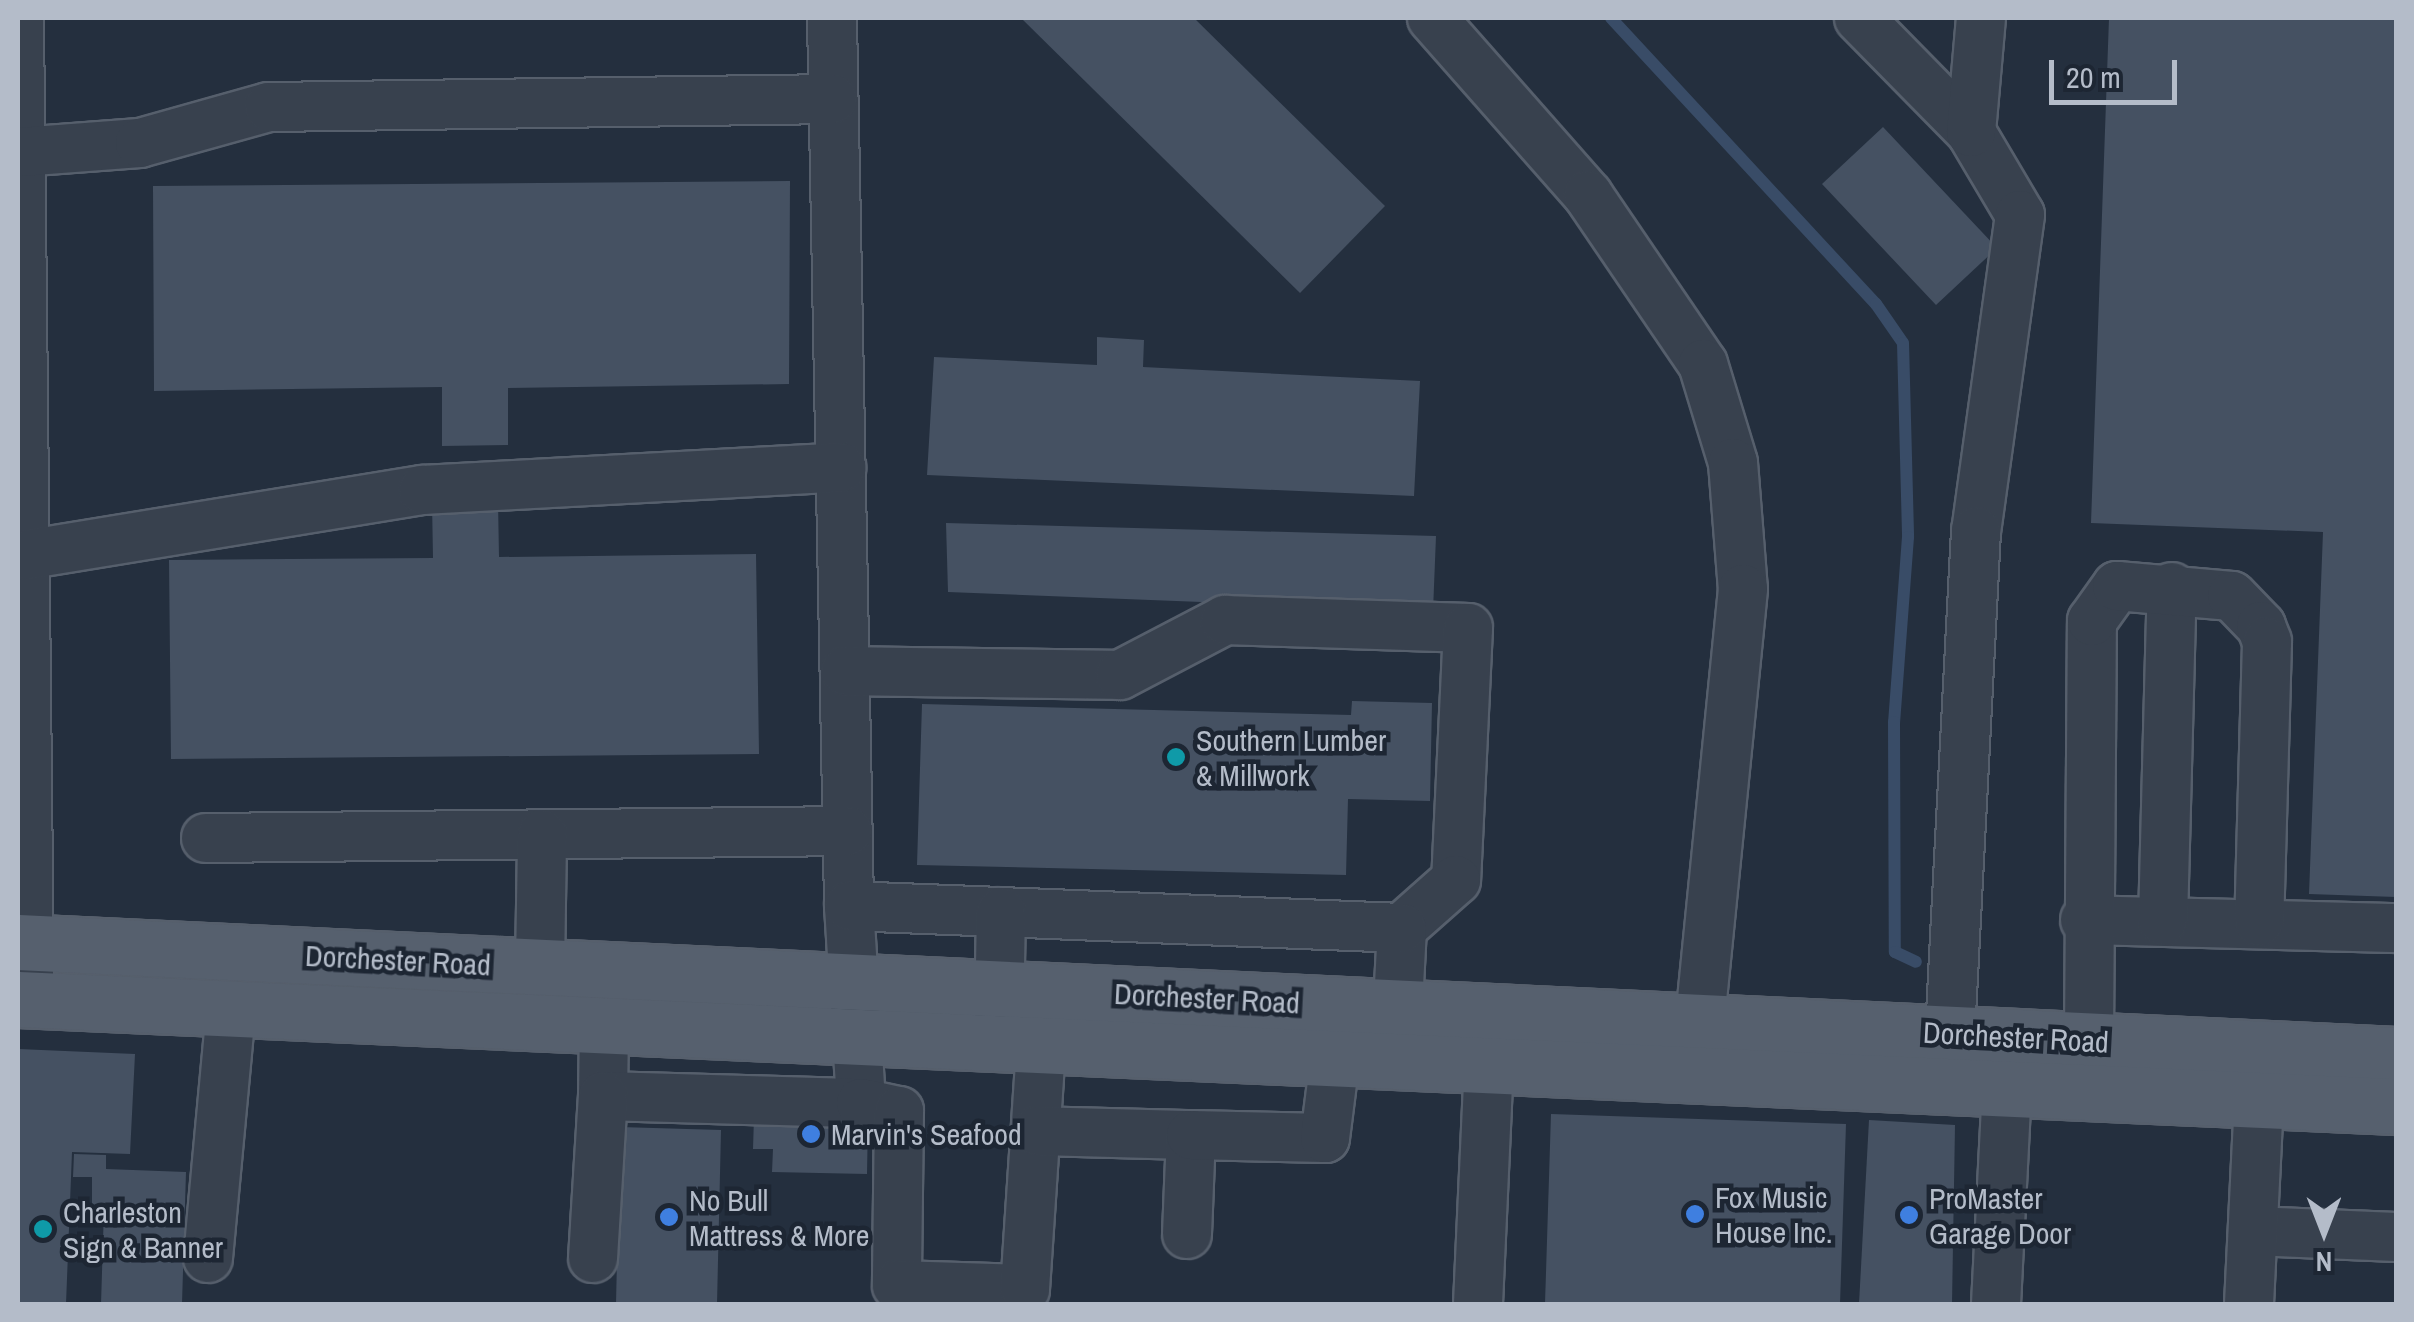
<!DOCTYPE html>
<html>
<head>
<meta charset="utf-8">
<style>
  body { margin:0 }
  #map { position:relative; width:2414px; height:1322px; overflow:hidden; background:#242f3e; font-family:"Archivo Narrow",sans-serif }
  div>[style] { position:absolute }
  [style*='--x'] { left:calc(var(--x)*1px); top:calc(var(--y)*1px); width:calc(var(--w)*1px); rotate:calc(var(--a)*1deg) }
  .stream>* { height:12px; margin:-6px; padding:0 6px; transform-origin:6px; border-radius:6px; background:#394c67 }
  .building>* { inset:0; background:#455162 }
  .roads { filter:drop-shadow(2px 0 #565f6c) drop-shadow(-2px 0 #565f6c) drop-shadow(0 2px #565f6c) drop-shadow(0 -2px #565f6c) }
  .minor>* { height:48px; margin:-24px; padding:0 24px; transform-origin:24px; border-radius:24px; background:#38414e }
  .major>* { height:55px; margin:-27.5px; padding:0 27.5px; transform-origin:27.5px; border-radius:27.5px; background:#56606e }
  .dots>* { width:28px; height:28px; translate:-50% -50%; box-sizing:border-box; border:5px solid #1d2633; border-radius:50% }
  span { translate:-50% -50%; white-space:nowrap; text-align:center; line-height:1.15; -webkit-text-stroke:9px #1d2633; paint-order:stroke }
  .poi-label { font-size:30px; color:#b4bcc9 }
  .left { translate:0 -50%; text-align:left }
  .street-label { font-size:30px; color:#b4bcc9 }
  .frame { position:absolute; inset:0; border:20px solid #b4bcc9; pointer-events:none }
  .north { position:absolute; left:2274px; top:1182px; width:100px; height:100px; -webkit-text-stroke:8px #1d2633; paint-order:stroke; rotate:180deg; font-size:28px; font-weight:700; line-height:40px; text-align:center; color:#b4bcc9 }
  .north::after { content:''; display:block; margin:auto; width:35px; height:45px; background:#b4bcc9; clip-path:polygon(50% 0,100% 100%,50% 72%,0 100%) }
  .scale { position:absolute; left:2049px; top:60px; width:128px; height:45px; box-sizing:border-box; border:5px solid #b4bcc9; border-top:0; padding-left:12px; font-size:30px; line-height:35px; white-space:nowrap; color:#b4bcc9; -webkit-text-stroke:8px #1d2633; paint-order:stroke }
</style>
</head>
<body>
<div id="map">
  <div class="stream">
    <div style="--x:1611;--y:18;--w:390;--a:47.2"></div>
    <div style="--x:1876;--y:304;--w:47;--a:55.3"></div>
    <div style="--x:1903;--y:343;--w:194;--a:88.5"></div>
    <div style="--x:1908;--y:537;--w:186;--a:94.3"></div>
    <div style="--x:1894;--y:722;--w:230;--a:89.8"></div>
    <div style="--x:1895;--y:952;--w:23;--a:25"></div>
  </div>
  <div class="building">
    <div style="clip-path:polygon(1021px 18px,1194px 18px,1385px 206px,1300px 293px)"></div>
    <div style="clip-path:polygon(2109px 18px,2396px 18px,2396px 897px,2309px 894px,2323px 532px,2091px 523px)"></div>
    <div style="clip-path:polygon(1883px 127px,1997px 248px,1936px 305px,1822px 184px)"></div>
    <div style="clip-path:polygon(790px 181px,789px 384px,508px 388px,508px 445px,442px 446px,442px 387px,154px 391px,153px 186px)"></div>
    <div style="clip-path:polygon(1097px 337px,1144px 340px,1143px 367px,1420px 381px,1414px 496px,927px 475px,934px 357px,1097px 365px)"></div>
    <div style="clip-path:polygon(498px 501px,499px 557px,756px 554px,759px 754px,171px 759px,169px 560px,433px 558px,432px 502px)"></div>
    <div style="clip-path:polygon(946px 523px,1436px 536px,1433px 611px,948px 592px)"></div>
    <div style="clip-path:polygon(1352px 701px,1432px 703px,1430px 801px,1348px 799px,1346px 875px,917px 865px,922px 704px,1351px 715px)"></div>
    <div style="clip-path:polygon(18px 1049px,135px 1054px,130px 1154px,72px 1152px,66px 1304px,18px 1304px)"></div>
    <div style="clip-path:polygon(1551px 1114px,1846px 1124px,1840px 1304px,1545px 1304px)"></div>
    <div style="clip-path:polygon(754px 1117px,868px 1119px,867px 1174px,772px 1172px,773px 1149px,753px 1149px)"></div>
    <div style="clip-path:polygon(1869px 1120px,1955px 1125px,1952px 1304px,1859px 1304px)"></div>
    <div style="clip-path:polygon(620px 1127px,721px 1130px,717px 1304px,616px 1304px)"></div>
    <div style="clip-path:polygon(74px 1154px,106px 1155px,106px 1169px,186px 1172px,182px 1304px,101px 1304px,104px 1208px,92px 1207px,92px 1177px,73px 1177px)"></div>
  </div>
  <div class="roads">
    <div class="minor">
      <div style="--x:19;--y:18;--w:961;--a:89.4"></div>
      <div style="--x:832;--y:18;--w:888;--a:88.9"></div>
      <div style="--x:849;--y:906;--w:197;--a:86.5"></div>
      <div style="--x:1432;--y:18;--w:236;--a:48.6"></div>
      <div style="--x:1588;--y:195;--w:204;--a:55.8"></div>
      <div style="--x:1703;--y:364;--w:103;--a:73.1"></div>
      <div style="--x:1733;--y:463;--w:126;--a:85.5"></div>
      <div style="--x:1743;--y:589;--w:470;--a:95.7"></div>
      <div style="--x:1859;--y:18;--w:160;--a:45.5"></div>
      <div style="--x:1971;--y:132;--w:96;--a:59.4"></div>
      <div style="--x:2020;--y:215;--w:319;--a:97.9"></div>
      <div style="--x:1976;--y:531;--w:543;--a:92.96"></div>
      <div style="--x:1971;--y:132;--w:114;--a:-85"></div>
      <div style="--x:20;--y:152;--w:120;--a:-4.3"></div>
      <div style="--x:140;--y:143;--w:134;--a:-15.6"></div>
      <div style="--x:269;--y:107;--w:564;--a:-0.81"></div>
      <div style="--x:25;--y:555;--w:403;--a:-9.3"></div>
      <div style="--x:423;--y:490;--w:419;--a:-3.1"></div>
      <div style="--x:845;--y:671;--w:275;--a:0.8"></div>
      <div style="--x:1120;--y:675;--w:119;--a:-27.6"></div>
      <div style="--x:1225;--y:620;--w:243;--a:1.9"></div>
      <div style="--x:1468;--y:628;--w:252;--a:92.7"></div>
      <div style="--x:1456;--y:880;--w:72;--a:138.4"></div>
      <div style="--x:1402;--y:928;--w:116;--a:93"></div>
      <div style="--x:206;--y:838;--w:642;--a:-0.62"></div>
      <div style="--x:849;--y:906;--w:553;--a:2.28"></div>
      <div style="--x:2085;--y:920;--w:311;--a:1.5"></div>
      <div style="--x:2163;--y:921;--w:334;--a:-88.5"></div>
      <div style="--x:540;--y:967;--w:133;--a:-89.1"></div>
      <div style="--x:999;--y:1023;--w:111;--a:-89"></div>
      <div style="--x:604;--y:1026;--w:70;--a:90.8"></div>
      <div style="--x:603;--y:1096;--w:258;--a:1.6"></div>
      <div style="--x:861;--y:1103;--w:39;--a:12"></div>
      <div style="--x:899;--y:1111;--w:174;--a:90.7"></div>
      <div style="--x:897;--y:1285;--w:128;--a:1.8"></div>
      <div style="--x:1025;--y:1289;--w:244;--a:-86.2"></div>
      <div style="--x:2089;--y:1040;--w:419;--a:-89.6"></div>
      <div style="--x:2092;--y:621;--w:43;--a:-54.5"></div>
      <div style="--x:2117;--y:586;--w:115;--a:5"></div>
      <div style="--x:2232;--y:596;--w:42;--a:46"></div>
      <div style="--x:2261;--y:626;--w:17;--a:69"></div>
      <div style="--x:2267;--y:642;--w:280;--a:91.6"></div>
      <div style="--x:1036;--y:1131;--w:155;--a:1.5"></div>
      <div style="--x:2253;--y:1231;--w:143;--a:2.4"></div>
      <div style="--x:1187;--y:1234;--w:99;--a:-87.7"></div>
      <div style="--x:1191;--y:1135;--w:134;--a:1.3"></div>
      <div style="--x:1325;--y:1138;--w:80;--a:-82.8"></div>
      <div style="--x:208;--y:1258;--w:249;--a:-84.7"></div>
      <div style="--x:593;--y:1258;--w:162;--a:-86.5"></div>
      <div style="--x:1478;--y:1304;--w:238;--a:-87.4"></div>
      <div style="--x:1996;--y:1304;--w:254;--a:-87.1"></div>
      <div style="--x:2249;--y:1304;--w:204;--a:-87.2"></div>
    </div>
    <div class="major">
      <div style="--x:18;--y:942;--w:2381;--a:2.72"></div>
      <div style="--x:18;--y:999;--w:2380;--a:2.58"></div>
    </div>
  </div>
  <div class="dots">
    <div style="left:1176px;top:757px;background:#0f9aa8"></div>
    <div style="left:811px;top:1134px;background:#3f7fe0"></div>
    <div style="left:1695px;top:1214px;background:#3f7fe0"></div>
    <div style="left:1909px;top:1215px;background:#3f7fe0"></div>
    <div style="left:669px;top:1217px;background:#3f7fe0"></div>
    <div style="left:43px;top:1229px;background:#0f9aa8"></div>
  </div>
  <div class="poi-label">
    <span class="left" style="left:1196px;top:757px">Southern Lumber<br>&amp; Millwork</span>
    <span class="left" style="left:831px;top:1134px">Marvin's Seafood</span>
    <span class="left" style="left:1715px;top:1214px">Fox Music<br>House Inc.</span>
    <span class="left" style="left:1929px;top:1215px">ProMaster<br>Garage Door</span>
    <span class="left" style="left:689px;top:1217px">No Bull<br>Mattress &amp; More</span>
    <span class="left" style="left:63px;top:1229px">Charleston<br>Sign &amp; Banner</span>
  </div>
  <div class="street-label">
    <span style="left:398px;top:960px;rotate:3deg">Dorchester Road</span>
    <span style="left:1207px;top:998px;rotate:3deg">Dorchester Road</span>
    <span style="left:2016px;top:1037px;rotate:3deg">Dorchester Road</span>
  </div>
  <div class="frame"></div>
  <div class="north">N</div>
  <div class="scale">20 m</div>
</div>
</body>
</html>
